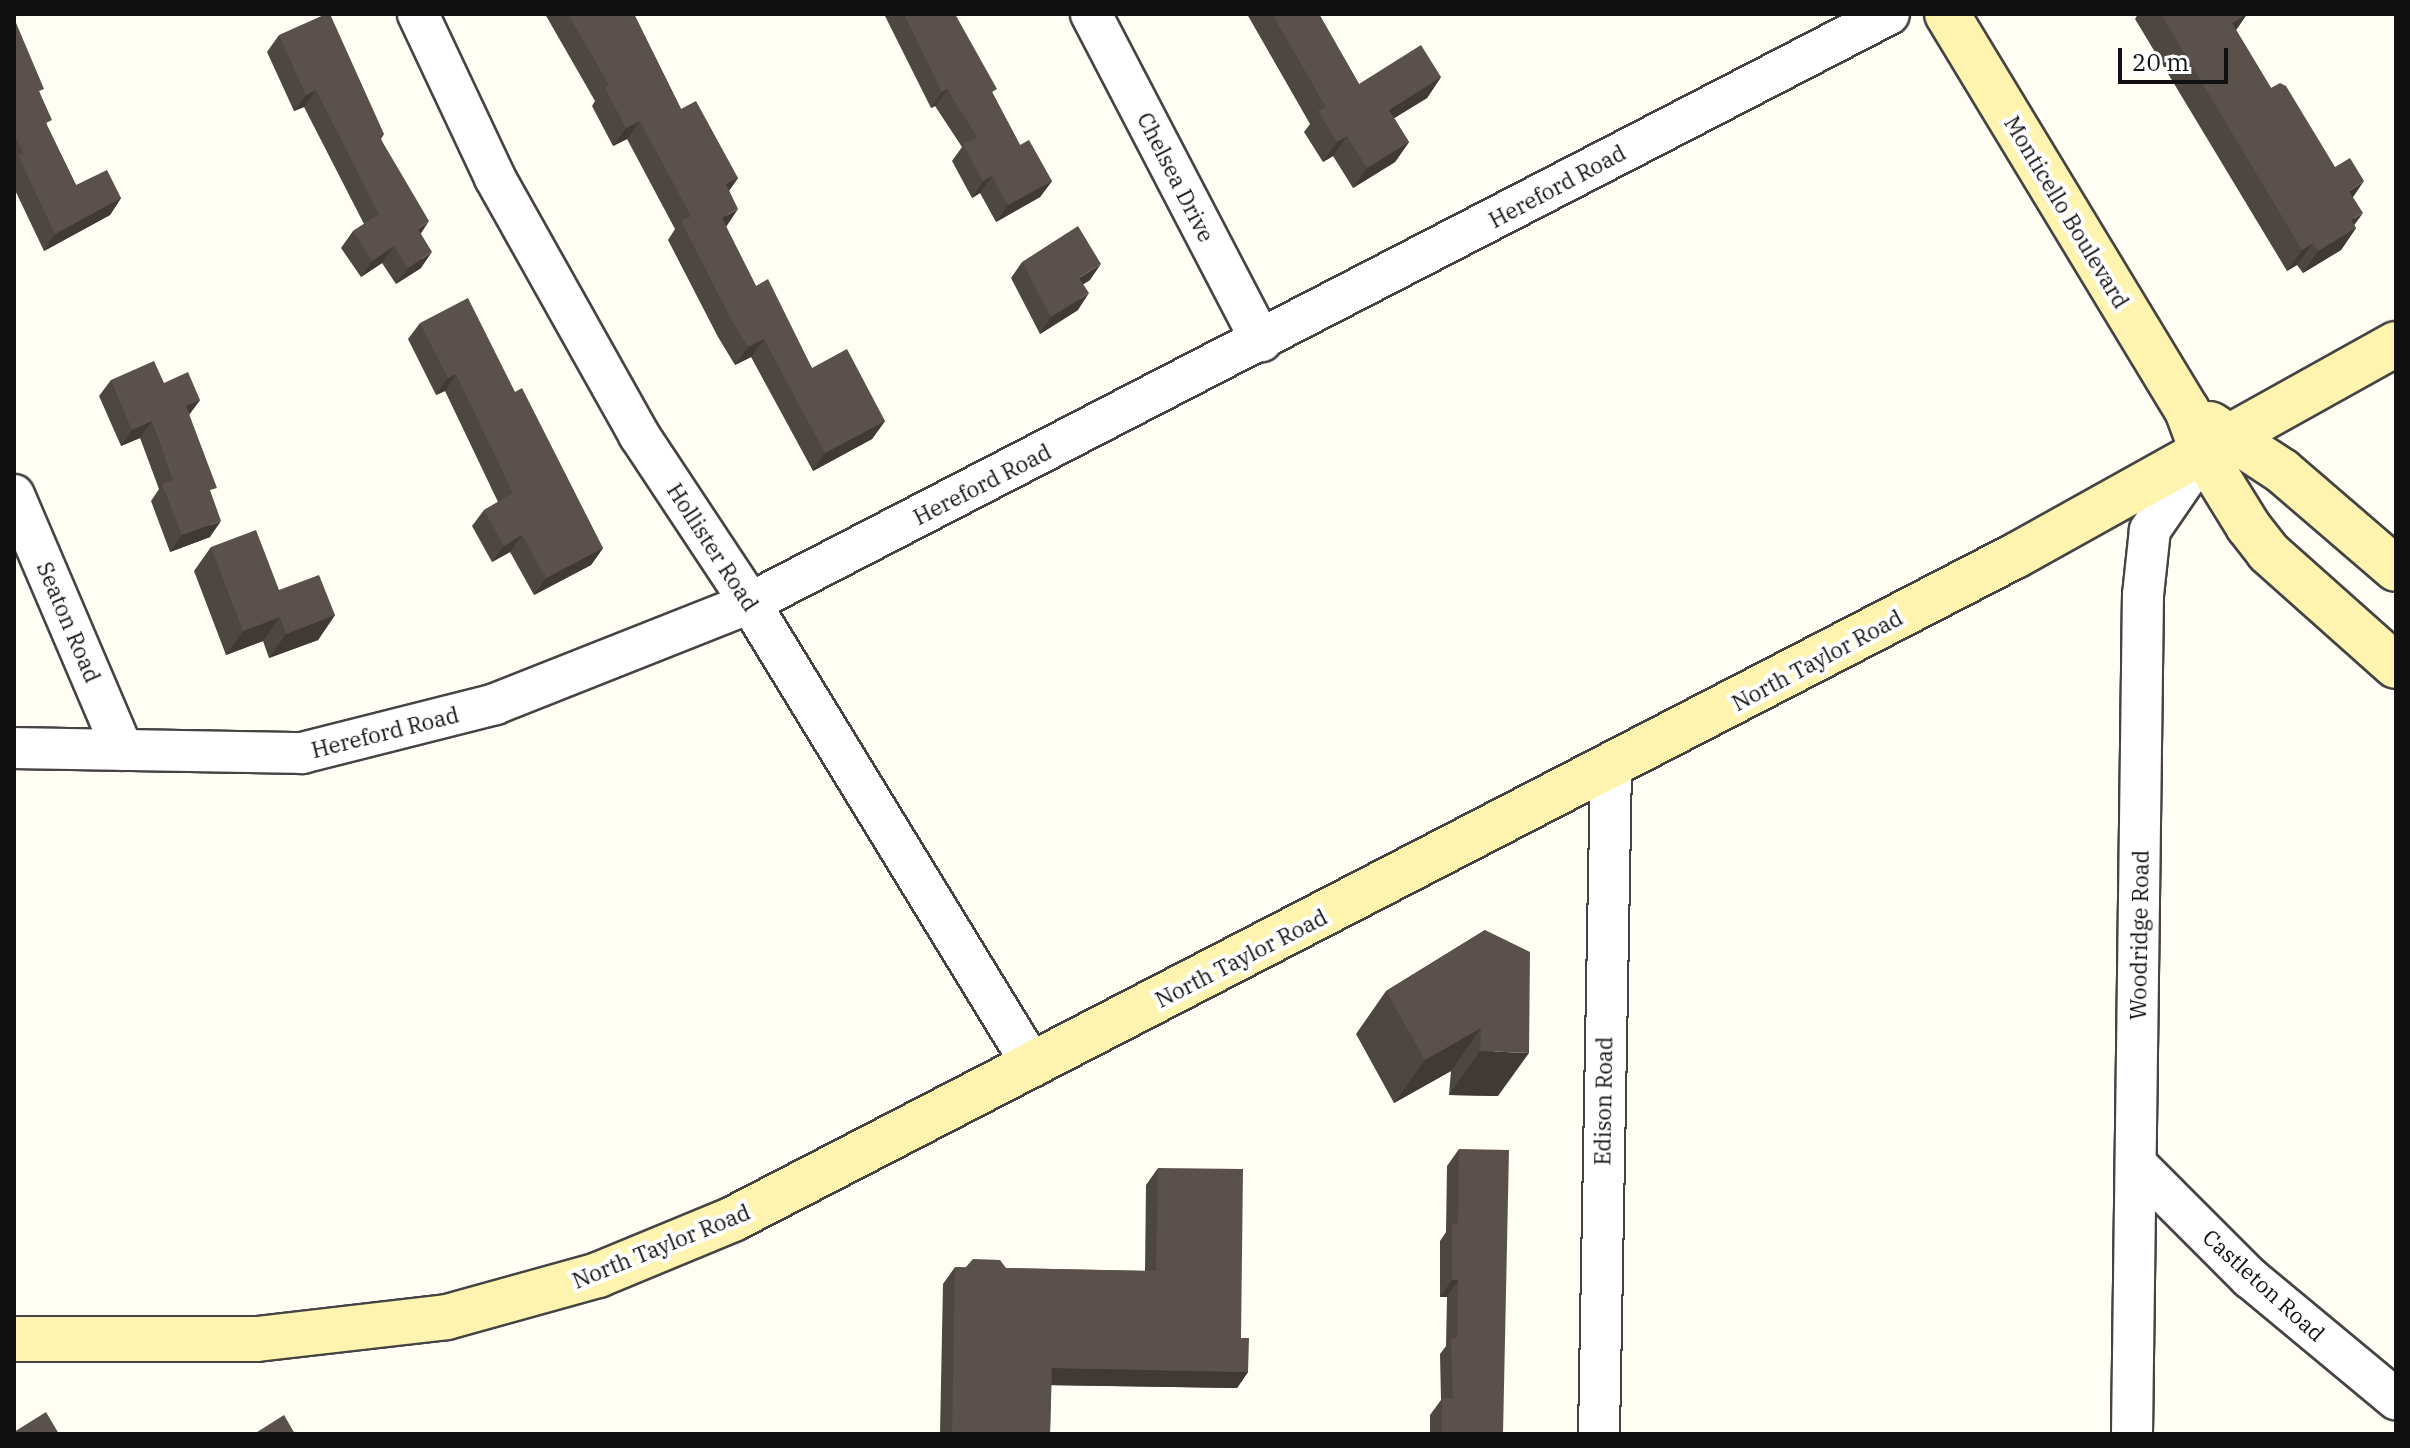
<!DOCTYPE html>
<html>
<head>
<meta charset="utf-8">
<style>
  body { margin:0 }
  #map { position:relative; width:2410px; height:1448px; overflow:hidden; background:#fffdf4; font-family:"IBM Plex Serif",serif }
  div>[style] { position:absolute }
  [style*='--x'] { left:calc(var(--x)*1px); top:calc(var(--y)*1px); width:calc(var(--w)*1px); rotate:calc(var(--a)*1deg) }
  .roads { filter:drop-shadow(2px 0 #444) drop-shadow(-2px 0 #444) drop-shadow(0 2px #444) drop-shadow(0 -2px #444) }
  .street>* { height:40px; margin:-20px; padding:0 20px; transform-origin:20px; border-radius:20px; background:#fff }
  .secondary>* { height:44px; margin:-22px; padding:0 22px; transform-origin:22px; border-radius:22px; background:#fff4af }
  .wall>* { inset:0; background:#4e4641 }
  .shaded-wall>* { inset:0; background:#403935 }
  .building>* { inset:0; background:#5b514c }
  span { translate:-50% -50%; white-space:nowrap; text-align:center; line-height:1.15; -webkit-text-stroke:8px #fff; paint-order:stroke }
  .street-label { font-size:22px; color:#111 }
  .frame { position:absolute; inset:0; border:16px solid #111; pointer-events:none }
  .scale { position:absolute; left:2118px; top:48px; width:110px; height:36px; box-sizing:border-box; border:4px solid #111; border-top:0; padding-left:10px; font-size:24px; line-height:28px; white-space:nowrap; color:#111; -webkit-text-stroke:6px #fff; paint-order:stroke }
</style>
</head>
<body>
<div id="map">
  <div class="roads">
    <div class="street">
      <div style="--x:418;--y:14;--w:181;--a:64.8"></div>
      <div style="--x:495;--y:178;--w:295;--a:60.7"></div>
      <div style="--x:639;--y:435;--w:201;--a:56.5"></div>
      <div style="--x:750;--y:603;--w:543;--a:58.57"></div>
      <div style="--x:1091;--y:14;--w:369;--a:62.5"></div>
      <div style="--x:14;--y:495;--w:277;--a:66.9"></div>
      <div style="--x:14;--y:748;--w:288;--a:1"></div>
      <div style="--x:302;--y:753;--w:199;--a:-14.2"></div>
      <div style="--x:495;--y:704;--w:274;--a:-21.6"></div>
      <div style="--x:750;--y:603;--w:1282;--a:-27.34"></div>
      <div style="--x:2137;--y:1165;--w:160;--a:45"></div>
      <div style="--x:2250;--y:1278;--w:190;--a:39.7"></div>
      <div style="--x:1599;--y:1434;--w:665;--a:-88.97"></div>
      <div style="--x:2132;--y:1434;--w:839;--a:-89.25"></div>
      <div style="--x:2143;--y:595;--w:65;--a:-83.9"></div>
      <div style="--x:2150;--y:530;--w:93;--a:-55.5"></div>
    </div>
    <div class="secondary">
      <div style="--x:1947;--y:14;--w:463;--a:58.8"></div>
      <div style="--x:2187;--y:410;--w:46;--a:69.6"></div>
      <div style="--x:2203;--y:453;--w:86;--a:58.3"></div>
      <div style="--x:2248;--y:526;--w:33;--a:52"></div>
      <div style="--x:2268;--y:552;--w:171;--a:41.7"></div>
      <div style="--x:2210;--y:424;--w:86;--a:33.1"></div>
      <div style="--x:2282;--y:471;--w:150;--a:40.7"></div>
      <div style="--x:14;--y:1339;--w:243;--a:0"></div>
      <div style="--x:257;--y:1339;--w:191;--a:-6.6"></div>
      <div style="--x:447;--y:1317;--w:157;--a:-15.5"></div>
      <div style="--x:598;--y:1275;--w:146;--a:-22.5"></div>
      <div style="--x:733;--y:1219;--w:1443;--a:-27.35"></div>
      <div style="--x:2015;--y:556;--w:436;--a:-29.1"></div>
    </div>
  </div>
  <div class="wall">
    <div style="clip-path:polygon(545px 14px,634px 14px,681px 109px,738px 178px,729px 191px,726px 227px,756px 286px,812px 368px,885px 421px,872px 439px,813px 471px,751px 357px,735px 365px,718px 337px,668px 240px,675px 229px,627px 139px,613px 146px,592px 106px,595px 101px)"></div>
    <div style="clip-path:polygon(884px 14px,955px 14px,993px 94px,1020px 145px,1052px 181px,1040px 197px,996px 222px,980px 193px,972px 198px,952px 161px,962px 147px,935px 106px,931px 108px)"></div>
    <div style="clip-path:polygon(1247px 14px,1319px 14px,1359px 84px,1441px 77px,1427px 98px,1394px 118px,1409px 142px,1395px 162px,1353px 188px,1333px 156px,1323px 162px,1304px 132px,1310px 124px)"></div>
    <div style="clip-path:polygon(2138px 14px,2247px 14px,2236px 30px,2271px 88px,2353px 197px,2354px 225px,2356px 228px,2341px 250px,2303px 273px,2297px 265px,2287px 271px,2135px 19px)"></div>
    <div style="clip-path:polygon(14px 18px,40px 94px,47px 126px,76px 185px,121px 198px,110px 215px,44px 251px,14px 188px)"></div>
    <div style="clip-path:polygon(279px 35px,384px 134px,381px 139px,421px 234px,421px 268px,396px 284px,382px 263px,361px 277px,341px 248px,353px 231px,364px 224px,304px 107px,294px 111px,267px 52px)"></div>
    <div style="clip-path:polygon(1022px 262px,1090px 280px,1083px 284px,1078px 310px,1040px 334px,1011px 278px)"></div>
    <div style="clip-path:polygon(420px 323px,515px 392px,603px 548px,591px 565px,534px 595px,510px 552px,492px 562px,472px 526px,484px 510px,498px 502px,445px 391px,436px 395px,408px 339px)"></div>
    <div style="clip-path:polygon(111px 380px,164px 383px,200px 400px,189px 415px,211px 495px,210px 537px,170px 552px,151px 501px,159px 489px,140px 438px,121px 446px,99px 396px)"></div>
    <div style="clip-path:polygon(211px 547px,279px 590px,335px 615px,318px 640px,269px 658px,263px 641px,226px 655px,194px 571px)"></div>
    <div style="clip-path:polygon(1485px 930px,1498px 1096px,1449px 1095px,1451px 1071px,1394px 1103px,1356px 1034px,1386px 991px)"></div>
    <div style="clip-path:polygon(1459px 1149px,1503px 1434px,1430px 1434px,1430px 1415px,1441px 1400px,1440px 1354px,1446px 1346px,1447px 1297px,1440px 1297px,1440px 1241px,1446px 1232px,1447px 1166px)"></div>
    <div style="clip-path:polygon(1158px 1168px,1241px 1338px,1248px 1372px,1237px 1388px,1051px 1385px,1050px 1434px,940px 1434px,943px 1284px,955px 1267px,1145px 1271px,1146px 1185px)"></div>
  </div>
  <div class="shaded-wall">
    <div style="clip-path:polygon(2247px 14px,2232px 36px,2232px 23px)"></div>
    <div style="clip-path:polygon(1441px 77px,1427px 98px,1375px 130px,1389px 110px)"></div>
    <div style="clip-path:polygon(947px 89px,935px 106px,931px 108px,942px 92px)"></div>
    <div style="clip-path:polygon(316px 90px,304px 107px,294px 111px,306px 95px)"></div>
    <div style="clip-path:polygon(640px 121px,627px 139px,613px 146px,626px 128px)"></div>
    <div style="clip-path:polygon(1347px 136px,1333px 156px,1323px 162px,1337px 142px)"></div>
    <div style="clip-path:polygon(1409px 142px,1395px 162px,1353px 188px,1367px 168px)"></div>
    <div style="clip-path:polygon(992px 176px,980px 193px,972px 198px,983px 181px)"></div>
    <div style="clip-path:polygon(738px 178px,725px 196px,726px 184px)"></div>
    <div style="clip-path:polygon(1052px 181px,1040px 197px,996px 222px,1008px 205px)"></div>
    <div style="clip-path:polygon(2364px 181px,2349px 203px,2349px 191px)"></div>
    <div style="clip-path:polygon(121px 198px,110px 215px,44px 251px,55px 234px)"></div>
    <div style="clip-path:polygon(738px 209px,726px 227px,722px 218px)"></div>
    <div style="clip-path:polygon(2363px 213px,2350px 231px,2356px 228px,2341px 250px,2303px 273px,2318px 251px,2351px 220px)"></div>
    <div style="clip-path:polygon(429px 221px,418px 238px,418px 229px)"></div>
    <div style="clip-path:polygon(2313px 243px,2297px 265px,2287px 271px,2302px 250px)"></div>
    <div style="clip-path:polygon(394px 246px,382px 263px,361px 277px,372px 261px)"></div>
    <div style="clip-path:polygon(432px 252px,421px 268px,396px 284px,408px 268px)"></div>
    <div style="clip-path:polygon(1101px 264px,1090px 280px,1068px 294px,1079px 278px)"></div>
    <div style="clip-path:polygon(1089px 293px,1078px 310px,1040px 334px,1051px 317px)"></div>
    <div style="clip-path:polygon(764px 339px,751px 357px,735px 365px,748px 347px)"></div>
    <div style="clip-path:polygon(456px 374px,445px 391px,436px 395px,448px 378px)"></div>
    <div style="clip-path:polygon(200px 400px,188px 416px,186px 406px)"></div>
    <div style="clip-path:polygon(152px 421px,140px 438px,121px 446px,132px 430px)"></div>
    <div style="clip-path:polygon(885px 421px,872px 439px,813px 471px,825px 453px)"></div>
    <div style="clip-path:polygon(221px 521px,210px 537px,170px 552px,182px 535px)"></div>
    <div style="clip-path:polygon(522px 535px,510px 552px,492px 562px,504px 546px)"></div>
    <div style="clip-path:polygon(603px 548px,591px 565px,534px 595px,546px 578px)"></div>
    <div style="clip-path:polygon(335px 615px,318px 640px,269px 658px,286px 634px)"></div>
    <div style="clip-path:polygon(280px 617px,263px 641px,226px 655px,243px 631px)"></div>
    <div style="clip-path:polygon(1481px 1028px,1451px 1071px,1394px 1103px,1425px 1060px)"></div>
    <div style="clip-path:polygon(1480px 1051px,1529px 1053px,1498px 1096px,1449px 1095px)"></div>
    <div style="clip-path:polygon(1452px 1280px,1458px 1280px,1447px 1297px,1440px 1297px)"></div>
    <div style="clip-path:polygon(1052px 1368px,1248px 1372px,1237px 1388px,1040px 1385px)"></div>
  </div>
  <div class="building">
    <div style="clip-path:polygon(326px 14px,330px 14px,384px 134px,379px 136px,429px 221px,418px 229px,432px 252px,408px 268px,394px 246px,372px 261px,353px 231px,379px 214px,316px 90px,306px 95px,279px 35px)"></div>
    <div style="clip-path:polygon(568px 14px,634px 14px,681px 109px,696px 101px,738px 178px,726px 184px,738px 209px,722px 218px,756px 286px,768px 279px,812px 368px,847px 349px,885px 421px,825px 453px,764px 339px,748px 347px,731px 319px,681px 221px,691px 216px,640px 121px,626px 128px,605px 88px,609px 85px)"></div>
    <div style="clip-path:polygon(904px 14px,955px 14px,997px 89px,992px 92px,1020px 145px,1029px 140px,1052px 181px,1008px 205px,992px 176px,983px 181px,963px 144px,977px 137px,947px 89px,942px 92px)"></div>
    <div style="clip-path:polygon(1272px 14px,1319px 14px,1359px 84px,1421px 45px,1441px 77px,1389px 110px,1409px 142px,1367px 168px,1347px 136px,1337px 142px,1318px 111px,1326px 107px)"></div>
    <div style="clip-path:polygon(2161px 14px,2247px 14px,2232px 23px,2271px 88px,2280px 83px,2286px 86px,2335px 167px,2350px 158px,2364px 181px,2349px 191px,2363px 213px,2351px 220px,2356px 228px,2318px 251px,2313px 243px,2302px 250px)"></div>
    <div style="clip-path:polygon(14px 18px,44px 89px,39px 91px,52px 120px,46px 123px,76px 185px,107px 170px,121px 198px,55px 234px,18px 155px,23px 153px,14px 133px)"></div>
    <div style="clip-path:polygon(1078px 226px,1101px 264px,1079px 278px,1089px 293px,1051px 317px,1022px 262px)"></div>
    <div style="clip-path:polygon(468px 298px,515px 392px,522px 388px,603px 548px,546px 578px,522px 535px,504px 546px,484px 510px,513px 493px,456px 374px,448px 378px,420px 323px)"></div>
    <div style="clip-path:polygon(154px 361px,164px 383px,188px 372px,200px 400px,186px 406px,217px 488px,210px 490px,221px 521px,182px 535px,162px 484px,173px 480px,152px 421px,132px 430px,111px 380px)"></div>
    <div style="clip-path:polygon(256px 530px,279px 590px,319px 575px,335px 615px,286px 634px,280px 617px,243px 631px,211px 547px)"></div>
    <div style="clip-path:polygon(1485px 930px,1530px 952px,1529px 1053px,1480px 1051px,1481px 1028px,1425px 1060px,1386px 991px)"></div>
    <div style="clip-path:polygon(1459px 1149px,1509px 1150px,1503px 1434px,1442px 1434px,1442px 1398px,1453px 1399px,1451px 1338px,1457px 1338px,1458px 1280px,1452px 1280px,1452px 1224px,1458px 1224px)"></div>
    <div style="clip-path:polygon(1158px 1168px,1243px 1169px,1241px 1338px,1249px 1338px,1248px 1372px,1052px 1368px,1050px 1434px,952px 1434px,955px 1267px,965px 1268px,973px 1259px,1000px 1260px,1006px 1268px,1156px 1271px)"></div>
    <div style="clip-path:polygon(46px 1412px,59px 1434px,14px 1434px,14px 1432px)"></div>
    <div style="clip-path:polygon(284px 1415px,295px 1434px,254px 1434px)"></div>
  </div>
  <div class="street-label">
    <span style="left:1176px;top:177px;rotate:63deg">Chelsea Drive</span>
    <span style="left:1557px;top:186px;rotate:-28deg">Hereford Road</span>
    <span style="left:2067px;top:212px;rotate:59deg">Monticello Boulevard</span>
    <span style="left:982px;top:484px;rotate:-27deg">Hereford Road</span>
    <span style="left:713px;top:547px;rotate:57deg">Hollister Road</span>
    <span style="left:69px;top:622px;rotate:67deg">Seaton Road</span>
    <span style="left:1817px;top:660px;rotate:-28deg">North Taylor Road</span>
    <span style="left:385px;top:732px;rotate:-14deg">Hereford Road</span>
    <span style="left:2139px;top:935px;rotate:-89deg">Woodridge Road</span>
    <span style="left:1241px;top:958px;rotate:-27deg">North Taylor Road</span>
    <span style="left:1603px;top:1101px;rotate:-89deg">Edison Road</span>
    <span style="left:661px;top:1246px;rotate:-22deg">North Taylor Road</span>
    <span style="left:2264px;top:1285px;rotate:42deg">Castleton Road</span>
  </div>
  <div class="frame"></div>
  <div class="scale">20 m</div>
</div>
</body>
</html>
